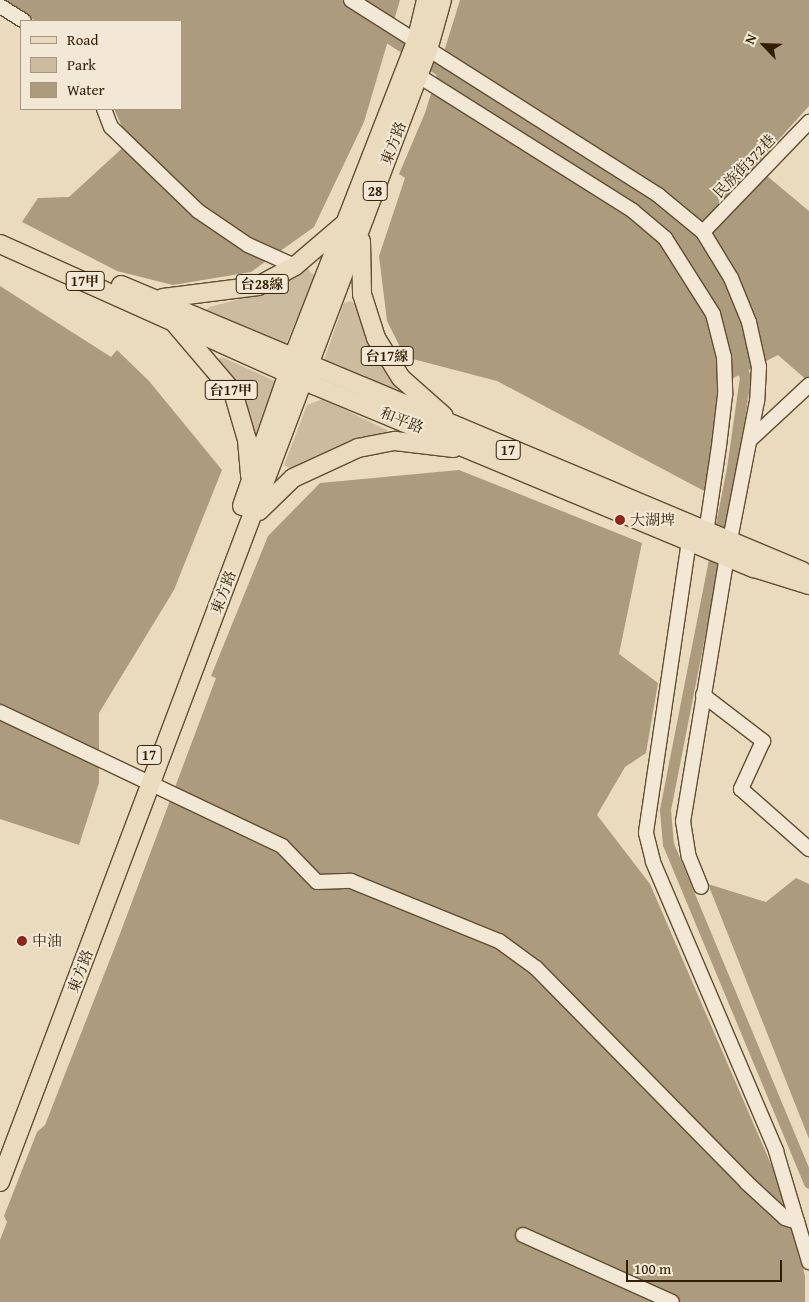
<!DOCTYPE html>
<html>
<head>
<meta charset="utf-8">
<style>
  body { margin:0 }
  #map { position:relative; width:809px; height:1302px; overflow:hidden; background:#ebdbbe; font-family:"Gentium Book Plus","Noto Serif TC",serif }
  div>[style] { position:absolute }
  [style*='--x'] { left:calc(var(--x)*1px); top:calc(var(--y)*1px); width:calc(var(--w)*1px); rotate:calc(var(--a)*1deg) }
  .green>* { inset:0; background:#ccbb9e }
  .water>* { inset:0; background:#ac9b7d }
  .canal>* { height:11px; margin:-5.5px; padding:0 5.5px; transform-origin:5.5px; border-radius:5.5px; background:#ac9b7d }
  .roads { filter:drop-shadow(1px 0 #614d30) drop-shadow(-1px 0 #614d30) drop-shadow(0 1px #614d30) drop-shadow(0 -1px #614d30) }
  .minor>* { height:14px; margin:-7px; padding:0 7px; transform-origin:7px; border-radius:7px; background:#f2e8d5 }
  .major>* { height:18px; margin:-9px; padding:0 9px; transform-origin:9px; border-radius:9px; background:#ebdbbe }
  .dots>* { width:14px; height:14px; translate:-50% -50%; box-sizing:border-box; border:2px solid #f2e8d5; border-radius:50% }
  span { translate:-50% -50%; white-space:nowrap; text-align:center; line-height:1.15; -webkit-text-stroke:4px #f2e8d5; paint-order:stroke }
  .shield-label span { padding:1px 4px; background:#f2e8d5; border:1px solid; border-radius:4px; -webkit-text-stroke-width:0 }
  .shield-label { font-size:14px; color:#331e00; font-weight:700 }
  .street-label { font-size:15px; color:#331e00 }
  .poi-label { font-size:15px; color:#331e00 }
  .left { translate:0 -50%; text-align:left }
  .legend { position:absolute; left:20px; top:20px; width:162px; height:90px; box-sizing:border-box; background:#f2e8d5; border:1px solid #a69780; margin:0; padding:6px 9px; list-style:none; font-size:15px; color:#331e00 }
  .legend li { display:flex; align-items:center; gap:10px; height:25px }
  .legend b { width:25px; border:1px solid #a69780 }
  .north { position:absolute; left:739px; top:20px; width:50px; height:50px; -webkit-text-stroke:4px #f2e8d5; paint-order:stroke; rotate:294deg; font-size:14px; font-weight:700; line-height:20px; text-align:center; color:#331e00 }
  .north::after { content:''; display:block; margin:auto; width:18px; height:22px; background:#331e00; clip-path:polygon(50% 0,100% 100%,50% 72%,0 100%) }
  .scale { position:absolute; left:626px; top:1260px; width:156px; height:22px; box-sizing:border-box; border:2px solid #331e00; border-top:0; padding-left:6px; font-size:15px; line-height:18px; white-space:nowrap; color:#331e00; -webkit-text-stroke:4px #f2e8d5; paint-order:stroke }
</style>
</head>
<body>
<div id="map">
  <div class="green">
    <div style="clip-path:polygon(306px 267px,315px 276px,284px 349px,204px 313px,209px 307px,264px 293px)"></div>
    <div style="clip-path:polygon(351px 301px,359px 307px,373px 354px,396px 388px,392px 395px,322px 366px,344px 303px)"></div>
    <div style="clip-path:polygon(222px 357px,279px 383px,261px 432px,254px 434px,215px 361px)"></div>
    <div style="clip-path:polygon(323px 399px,387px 430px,389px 436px,291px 469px,284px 465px,307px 405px)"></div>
  </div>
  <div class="water">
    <div style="clip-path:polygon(4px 0,400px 0,364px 122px,314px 227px,251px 272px,173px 285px,117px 271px,22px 222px,38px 198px,69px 197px,129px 142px,114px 109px,181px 109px,181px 21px,36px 21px)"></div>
    <div style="clip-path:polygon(460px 0,809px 0,809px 106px,755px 166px,809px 211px,809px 382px,778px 355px,722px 384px,706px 492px,497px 381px,405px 357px,387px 321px,379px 256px,405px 178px,399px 174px,425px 113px)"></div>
    <div style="clip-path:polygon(0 286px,111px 357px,117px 350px,149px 381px,222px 470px,174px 590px,99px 713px,99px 783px,79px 845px,0 819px)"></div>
    <div style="clip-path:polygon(459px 470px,642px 543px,619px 654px,658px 683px,646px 753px,625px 767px,597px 815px,650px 884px,783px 1192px,805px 1276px,805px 1302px,0 1302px,0 1240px,7px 1222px,4px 1216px,37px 1132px,45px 1125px,118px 939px,216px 678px,211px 676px,268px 536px,320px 483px)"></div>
    <div style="clip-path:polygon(796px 878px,809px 884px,809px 1139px,708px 884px,766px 902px)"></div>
  </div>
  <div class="canal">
    <div style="--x:375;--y:29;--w:89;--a:32.6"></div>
    <div style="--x:739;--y:360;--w:18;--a:71"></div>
    <div style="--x:745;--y:377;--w:92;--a:98.1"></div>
    <div style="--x:732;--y:468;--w:349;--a:101.1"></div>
    <div style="--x:665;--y:810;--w:34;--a:85"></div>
    <div style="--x:668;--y:844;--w:367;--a:67.4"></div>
  </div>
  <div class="roads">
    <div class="minor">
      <div style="--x:351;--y:0;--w:364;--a:32.4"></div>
      <div style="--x:658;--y:195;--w:58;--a:39.4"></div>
      <div style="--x:703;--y:232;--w:54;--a:58.7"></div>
      <div style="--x:731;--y:278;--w:48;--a:67.8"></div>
      <div style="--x:749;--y:322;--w:46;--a:77.5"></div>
      <div style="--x:759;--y:367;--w:34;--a:93"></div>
      <div style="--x:757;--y:401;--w:158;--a:101"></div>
      <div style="--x:727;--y:556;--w:269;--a:99.4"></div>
      <div style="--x:683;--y:821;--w:36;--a:81"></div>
      <div style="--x:689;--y:857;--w:32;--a:68"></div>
      <div style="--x:0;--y:6;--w:28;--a:32"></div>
      <div style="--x:411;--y:71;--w:262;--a:32.2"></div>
      <div style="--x:633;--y:211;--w:42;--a:40.2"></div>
      <div style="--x:665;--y:238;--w:90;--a:57.7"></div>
      <div style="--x:713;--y:314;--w:44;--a:75.7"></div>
      <div style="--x:724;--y:357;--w:38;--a:88"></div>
      <div style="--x:725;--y:395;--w:51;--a:96.7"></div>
      <div style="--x:719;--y:446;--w:88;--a:98.5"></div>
      <div style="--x:706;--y:533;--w:19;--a:155"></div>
      <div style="--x:689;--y:541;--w:295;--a:98.4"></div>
      <div style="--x:646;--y:833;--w:30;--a:76"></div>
      <div style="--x:653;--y:862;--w:314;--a:66.9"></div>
      <div style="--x:776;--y:1151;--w:116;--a:73.4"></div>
      <div style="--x:104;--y:109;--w:19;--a:69"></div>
      <div style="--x:111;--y:127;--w:121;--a:44"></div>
      <div style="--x:198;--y:211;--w:60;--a:34.2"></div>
      <div style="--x:248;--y:245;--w:51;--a:24.1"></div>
      <div style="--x:703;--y:232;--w:153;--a:-46.1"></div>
      <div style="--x:750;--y:440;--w:81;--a:-43"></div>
      <div style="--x:703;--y:695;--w:76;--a:37.5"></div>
      <div style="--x:763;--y:741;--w:53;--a:114.6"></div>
      <div style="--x:741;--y:789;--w:91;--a:41.4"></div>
      <div style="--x:0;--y:712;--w:312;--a:25.4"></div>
      <div style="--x:282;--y:846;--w:50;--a:45.8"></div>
      <div style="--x:317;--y:882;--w:34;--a:-2"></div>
      <div style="--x:351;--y:881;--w:160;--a:22.1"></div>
      <div style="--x:499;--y:941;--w:46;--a:36.1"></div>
      <div style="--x:536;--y:968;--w:300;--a:45.5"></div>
      <div style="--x:746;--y:1182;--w:53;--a:42.7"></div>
      <div style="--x:785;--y:1218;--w:13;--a:18"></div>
      <div style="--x:523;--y:1235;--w:163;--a:24.2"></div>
    </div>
    <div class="major">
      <div style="--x:361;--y:241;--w:53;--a:88.9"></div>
      <div style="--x:362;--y:294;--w:46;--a:72.3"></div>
      <div style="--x:376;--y:338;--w:47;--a:58"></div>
      <div style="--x:401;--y:378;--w:57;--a:41.5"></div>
      <div style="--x:0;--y:244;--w:346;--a:24.2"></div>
      <div style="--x:316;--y:386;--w:474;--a:22.6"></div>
      <div style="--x:754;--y:568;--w:58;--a:17.2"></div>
      <div style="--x:121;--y:285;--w:739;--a:22.78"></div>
      <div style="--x:163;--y:298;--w:96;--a:-7.2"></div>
      <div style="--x:258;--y:286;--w:42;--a:-28.4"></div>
      <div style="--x:295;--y:266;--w:63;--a:-40.5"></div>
      <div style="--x:176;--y:325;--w:88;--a:49.6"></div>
      <div style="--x:233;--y:392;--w:50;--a:73.7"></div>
      <div style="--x:247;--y:440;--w:36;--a:85"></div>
      <div style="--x:242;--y:506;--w:168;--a:-70.9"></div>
      <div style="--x:297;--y:347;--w:327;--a:-68.7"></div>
      <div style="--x:416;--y:42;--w:43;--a:-76.6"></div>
      <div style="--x:259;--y:511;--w:47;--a:-44.1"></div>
      <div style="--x:293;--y:478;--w:72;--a:-24.8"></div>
      <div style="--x:358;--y:448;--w:38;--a:-11"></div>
      <div style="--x:395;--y:441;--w:59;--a:6.8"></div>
      <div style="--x:0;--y:1182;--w:1210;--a:-69.29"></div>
      <div style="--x:428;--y:50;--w:52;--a:-74.4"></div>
    </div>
  </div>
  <div class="dots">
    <div style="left:620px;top:520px;background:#8f2418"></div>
    <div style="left:22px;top:941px;background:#8f2418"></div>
  </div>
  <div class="shield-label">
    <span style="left:375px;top:191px">28</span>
    <span style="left:85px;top:281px">17甲</span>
    <span style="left:262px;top:284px">台28線</span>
    <span style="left:387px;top:356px">台17線</span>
    <span style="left:231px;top:390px">台17甲</span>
    <span style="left:508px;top:450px">17</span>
    <span style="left:149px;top:755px">17</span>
  </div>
  <div class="street-label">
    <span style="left:393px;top:143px;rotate:-69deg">東方路</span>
    <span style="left:744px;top:166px;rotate:-46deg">民族街372巷</span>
    <span style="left:402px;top:420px;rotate:22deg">和平路</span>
    <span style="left:223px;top:592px;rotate:-69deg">東方路</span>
    <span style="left:80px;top:971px;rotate:-69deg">東方路</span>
  </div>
  <div class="poi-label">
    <span class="left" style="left:630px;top:520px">大湖埤</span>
    <span class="left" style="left:32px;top:941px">中油</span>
  </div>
  <ul class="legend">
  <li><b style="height:6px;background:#ebdbbe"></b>Road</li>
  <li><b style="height:14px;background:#ccbb9e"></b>Park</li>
  <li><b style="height:14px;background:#ac9b7d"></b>Water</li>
  </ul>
  <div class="north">N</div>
  <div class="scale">100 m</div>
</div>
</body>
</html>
